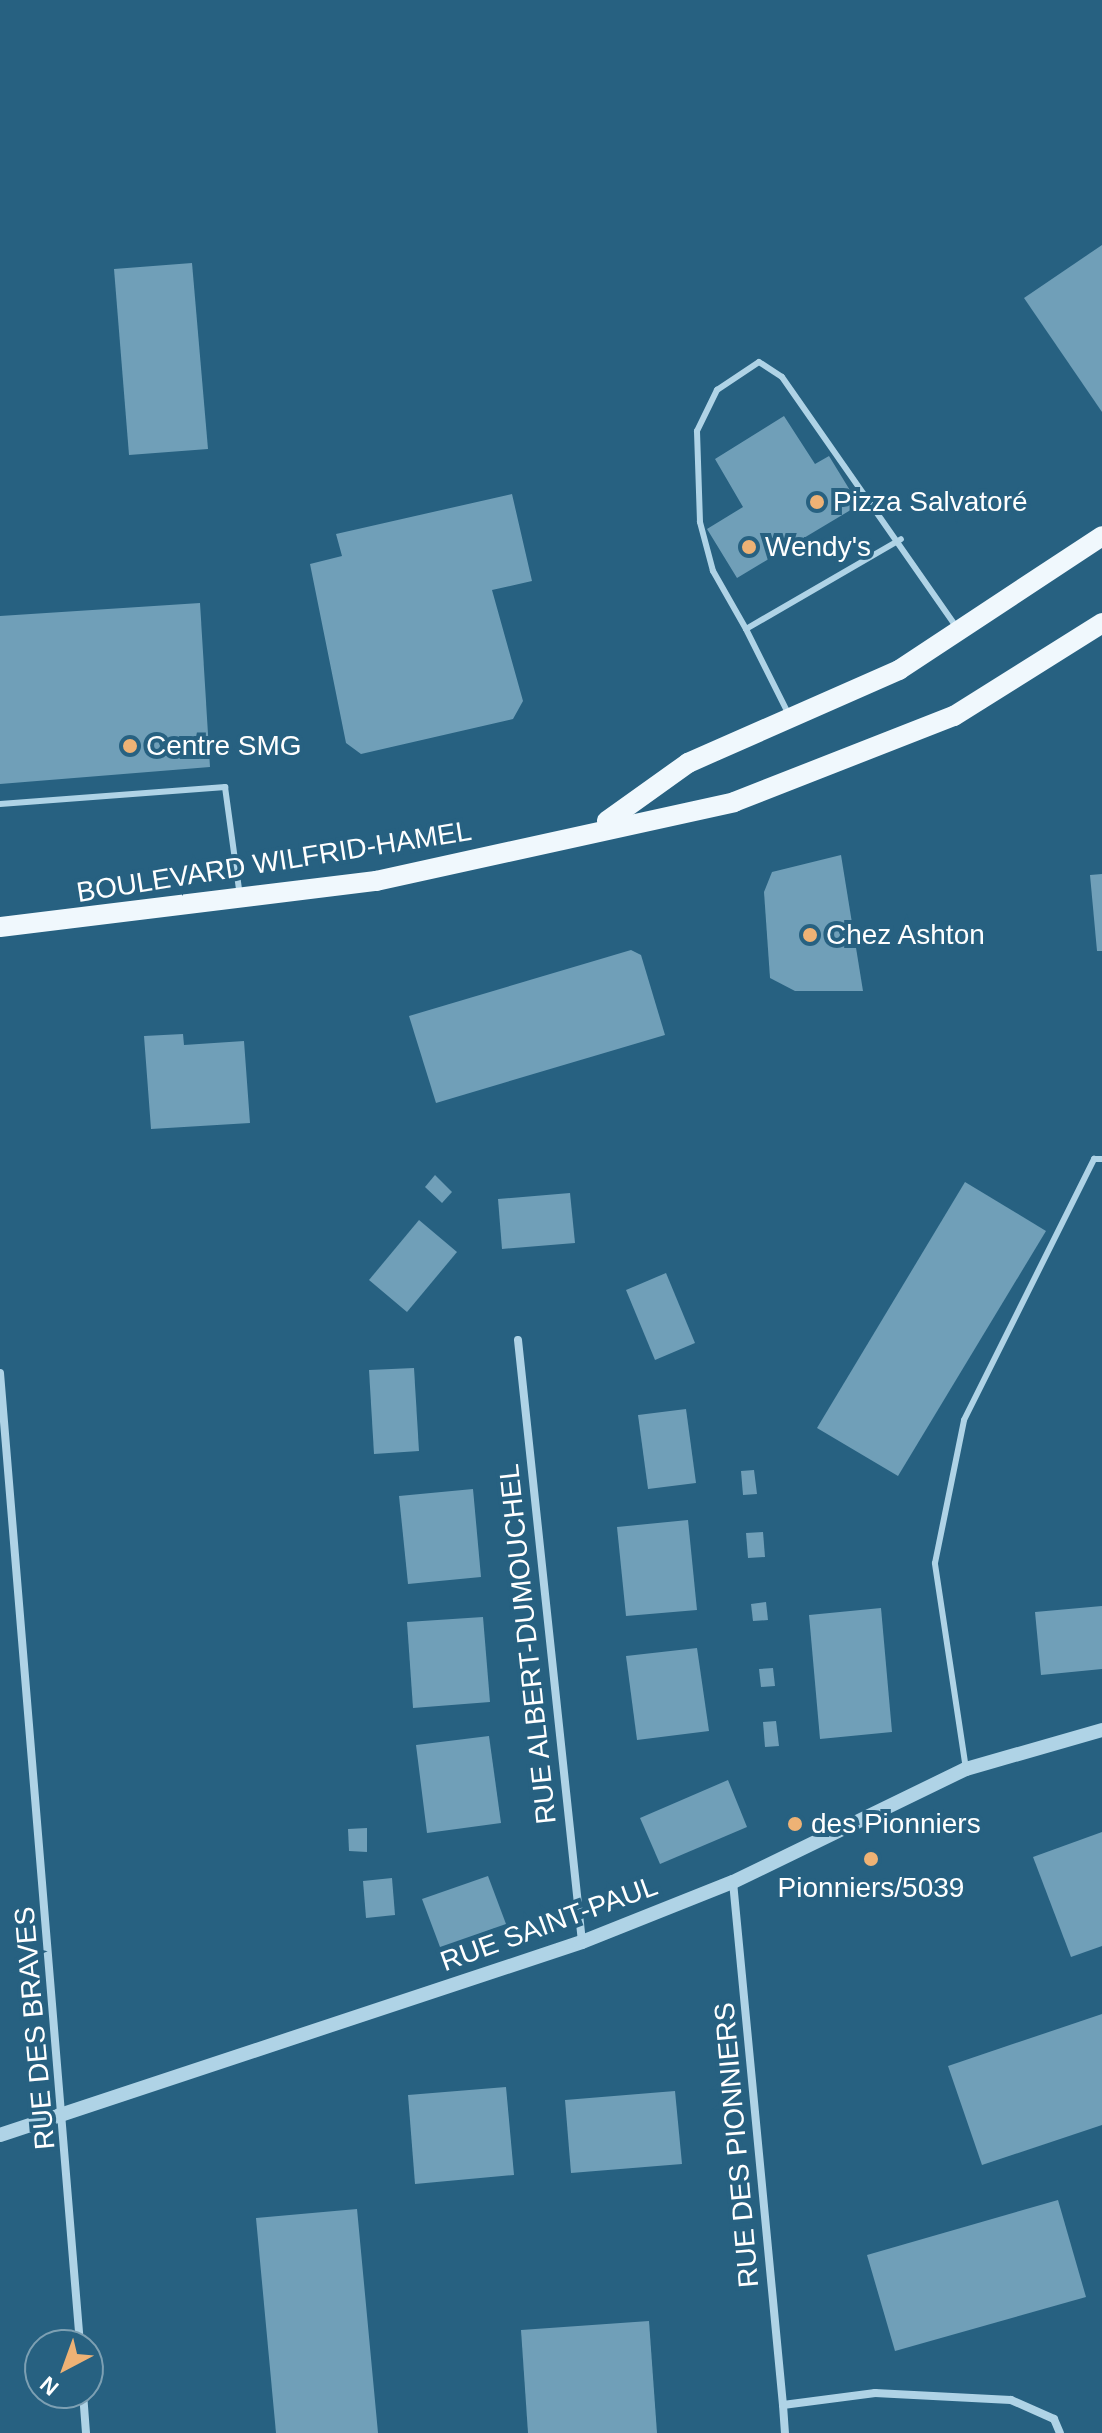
<!DOCTYPE html>
<html>
<head>
<meta charset="utf-8">
<style>
  body { margin:0 }
  #map { position:relative; width:1102px; height:2433px; overflow:hidden; background:#276181; font-family:Helvetica,sans-serif }
  div>[style] { position:absolute }
  [style*='--x'] { left:calc(var(--x)*1px); top:calc(var(--y)*1px); width:calc(var(--w)*1px); rotate:calc(var(--a)*1deg) }
  .building>* { inset:0; background:#709fb8 }
  .service>* { height:6px; margin:-3px; padding:0 3px; transform-origin:3px; border-radius:3px; background:#afd3e6 }
  .minor>* { height:8px; margin:-4px; padding:0 4px; transform-origin:4px; border-radius:4px; background:#afd3e6 }
  .tertiary>* { height:14px; margin:-7px; padding:0 7px; transform-origin:7px; border-radius:7px; background:#afd3e6 }
  .primary>* { height:20px; margin:-10px; padding:0 10px; transform-origin:10px; border-radius:10px; background:#f0f8fd }
  .dots>* { width:22px; height:22px; translate:-50% -50%; box-sizing:border-box; border:4px solid #276181; border-radius:50% }
  span { translate:-50% -50%; white-space:nowrap; text-align:center; line-height:1.15; -webkit-text-stroke:8px #276181; paint-order:stroke }
  .poi-label { font-size:28px; color:#fff }
  .left { translate:0 -50%; text-align:left }
  .street-label { font-size:28px; color:#fff }
  .north { position:absolute; left:24px; top:2329px; width:80px; height:80px; box-sizing:border-box; background:#276181; border:2px solid #7da0b3; border-radius:50%; rotate:221deg; font-size:22px; font-weight:700; line-height:32px; text-align:center; color:#fff }
  .north::after { content:''; display:block; margin:auto; width:28px; height:36px; background:#eeb275; clip-path:polygon(50% 0,100% 100%,50% 72%,0 100%) }
</style>
</head>
<body>
<div id="map">
  <div class="building">
    <div style="clip-path:polygon(1102px 245px,1102px 412px,1024px 298px)"></div>
    <div style="clip-path:polygon(192px 263px,208px 449px,129px 455px,114px 269px)"></div>
    <div style="clip-path:polygon(784px 416px,815px 464px,829px 456px,859px 505px,737px 578px,707px 529px,743px 507px,715px 459px)"></div>
    <div style="clip-path:polygon(512px 494px,532px 581px,492px 590px,523px 701px,513px 719px,361px 754px,346px 743px,310px 564px,342px 556px,336px 534px)"></div>
    <div style="clip-path:polygon(200px 603px,210px 767px,0 784px,0 616px)"></div>
    <div style="clip-path:polygon(841px 855px,863px 991px,795px 991px,770px 978px,764px 892px,772px 872px)"></div>
    <div style="clip-path:polygon(1102px 874px,1102px 951px,1097px 951px,1090px 875px)"></div>
    <div style="clip-path:polygon(631px 950px,641px 955px,665px 1035px,436px 1103px,409px 1016px)"></div>
    <div style="clip-path:polygon(183px 1034px,184px 1045px,244px 1041px,250px 1123px,151px 1129px,144px 1036px)"></div>
    <div style="clip-path:polygon(435px 1175px,452px 1192px,442px 1203px,425px 1187px)"></div>
    <div style="clip-path:polygon(965px 1182px,1046px 1231px,898px 1476px,817px 1428px)"></div>
    <div style="clip-path:polygon(570px 1193px,575px 1243px,502px 1249px,498px 1199px)"></div>
    <div style="clip-path:polygon(419px 1220px,457px 1252px,407px 1312px,369px 1280px)"></div>
    <div style="clip-path:polygon(666px 1273px,695px 1343px,655px 1360px,626px 1290px)"></div>
    <div style="clip-path:polygon(414px 1368px,419px 1451px,374px 1454px,369px 1370px)"></div>
    <div style="clip-path:polygon(686px 1409px,696px 1483px,648px 1489px,638px 1415px)"></div>
    <div style="clip-path:polygon(754px 1470px,757px 1494px,743px 1495px,741px 1471px)"></div>
    <div style="clip-path:polygon(473px 1489px,481px 1577px,408px 1584px,399px 1496px)"></div>
    <div style="clip-path:polygon(688px 1520px,697px 1610px,626px 1616px,617px 1527px)"></div>
    <div style="clip-path:polygon(763px 1532px,765px 1557px,748px 1558px,746px 1533px)"></div>
    <div style="clip-path:polygon(766px 1602px,768px 1620px,753px 1621px,751px 1604px)"></div>
    <div style="clip-path:polygon(1102px 1606px,1102px 1669px,1041px 1675px,1035px 1612px)"></div>
    <div style="clip-path:polygon(881px 1608px,892px 1732px,820px 1739px,809px 1615px)"></div>
    <div style="clip-path:polygon(483px 1617px,490px 1702px,413px 1708px,407px 1622px)"></div>
    <div style="clip-path:polygon(697px 1648px,709px 1731px,637px 1740px,626px 1656px)"></div>
    <div style="clip-path:polygon(773px 1668px,775px 1686px,761px 1687px,759px 1669px)"></div>
    <div style="clip-path:polygon(776px 1721px,779px 1746px,765px 1747px,763px 1722px)"></div>
    <div style="clip-path:polygon(489px 1736px,501px 1823px,427px 1833px,416px 1745px)"></div>
    <div style="clip-path:polygon(728px 1780px,747px 1827px,660px 1864px,640px 1818px)"></div>
    <div style="clip-path:polygon(367px 1828px,367px 1852px,349px 1851px,348px 1829px)"></div>
    <div style="clip-path:polygon(1102px 1832px,1102px 1946px,1071px 1957px,1033px 1857px)"></div>
    <div style="clip-path:polygon(488px 1876px,506px 1924px,440px 1947px,422px 1899px)"></div>
    <div style="clip-path:polygon(392px 1878px,395px 1915px,366px 1918px,363px 1881px)"></div>
    <div style="clip-path:polygon(1102px 2014px,1102px 2125px,982px 2165px,948px 2066px)"></div>
    <div style="clip-path:polygon(506px 2087px,514px 2175px,415px 2184px,408px 2095px)"></div>
    <div style="clip-path:polygon(675px 2091px,682px 2164px,571px 2173px,565px 2100px)"></div>
    <div style="clip-path:polygon(1058px 2200px,1086px 2297px,895px 2351px,867px 2255px)"></div>
    <div style="clip-path:polygon(357px 2209px,378px 2433px,276px 2433px,256px 2218px)"></div>
    <div style="clip-path:polygon(649px 2321px,657px 2433px,528px 2433px,521px 2330px)"></div>
  </div>
  <div class="service">
    <div style="--x:746;--y:629;--w:67;--a:-119.6"></div>
    <div style="--x:713;--y:571;--w:51;--a:-104.9"></div>
    <div style="--x:700;--y:522;--w:91;--a:-91.9"></div>
    <div style="--x:697;--y:431;--w:46;--a:-64"></div>
    <div style="--x:717;--y:390;--w:50;--a:-33.7"></div>
    <div style="--x:759;--y:362;--w:27;--a:33"></div>
    <div style="--x:782;--y:377;--w:306;--a:55.1"></div>
    <div style="--x:789;--y:715;--w:96;--a:-116.6"></div>
    <div style="--x:746;--y:629;--w:179;--a:-30.1"></div>
    <div style="--x:0;--y:804;--w:226;--a:-4.3"></div>
    <div style="--x:225;--y:787;--w:110;--a:82.2"></div>
    <div style="--x:966;--y:1769;--w:208;--a:-98.6"></div>
    <div style="--x:935;--y:1563;--w:146;--a:-78.5"></div>
    <div style="--x:964;--y:1420;--w:292;--a:-63.5"></div>
    <div style="--x:1094;--y:1159;--w:8;--a:0"></div>
  </div>
  <div class="minor">
    <div style="--x:518;--y:1340;--w:605;--a:83.93"></div>
    <div style="--x:0;--y:1373;--w:975;--a:85.29"></div>
    <div style="--x:733;--y:1882;--w:525;--a:84.54"></div>
    <div style="--x:783;--y:2405;--w:93;--a:-7.4"></div>
    <div style="--x:875;--y:2393;--w:136;--a:2.9"></div>
    <div style="--x:1011;--y:2400;--w:47;--a:23.8"></div>
    <div style="--x:1054;--y:2419;--w:15;--a:67"></div>
    <div style="--x:83;--y:2393;--w:40;--a:85.7"></div>
    <div style="--x:783;--y:2405;--w:28;--a:86"></div>
  </div>
  <div class="tertiary">
    <div style="--x:0;--y:2135;--w:613;--a:-18.35"></div>
    <div style="--x:582;--y:1942;--w:162;--a:-21.7"></div>
    <div style="--x:733;--y:1882;--w:259;--a:-25.9"></div>
    <div style="--x:966;--y:1769;--w:141;--a:-16"></div>
  </div>
  <div class="primary">
    <div style="--x:607;--y:821;--w:100;--a:-35.6"></div>
    <div style="--x:688;--y:763;--w:231;--a:-23.8"></div>
    <div style="--x:899;--y:670;--w:243;--a:-33.4"></div>
    <div style="--x:0;--y:927;--w:379;--a:-7"></div>
    <div style="--x:376;--y:881;--w:367;--a:-12.4"></div>
    <div style="--x:734;--y:802;--w:236;--a:-21.4"></div>
    <div style="--x:954;--y:716;--w:175;--a:-32.1"></div>
  </div>
  <div class="dots">
    <div style="left:817px;top:502px;background:#eeb275"></div>
    <div style="left:749px;top:547px;background:#eeb275"></div>
    <div style="left:130px;top:746px;background:#eeb275"></div>
    <div style="left:810px;top:935px;background:#eeb275"></div>
    <div style="left:795px;top:1824px;background:#eeb275"></div>
    <div style="left:871px;top:1859px;background:#eeb275"></div>
  </div>
  <div class="poi-label">
    <span class="left" style="left:833px;top:502px">Pizza Salvatoré</span>
    <span class="left" style="left:765px;top:547px">Wendy's</span>
    <span class="left" style="left:146px;top:746px">Centre SMG</span>
    <span class="left" style="left:826px;top:935px">Chez Ashton</span>
    <span class="left" style="left:811px;top:1824px">des Pionniers</span>
    <span style="left:871px;top:1888px">Pionniers/5039</span>
  </div>
  <div class="street-label">
    <span style="left:274px;top:862px;rotate:-9deg">BOULEVARD WILFRID-HAMEL</span>
    <span style="left:528px;top:1644px;rotate:-96deg">RUE ALBERT-DUMOUCHEL</span>
    <span style="left:549px;top:1924px;rotate:-20deg">RUE SAINT-PAUL</span>
    <span style="left:35px;top:2028px;rotate:-95deg">RUE DES BRAVES</span>
    <span style="left:737px;top:2145px;rotate:-95deg">RUE DES PIONNIERS</span>
  </div>
  <div class="north">N</div>
</div>
</body>
</html>
